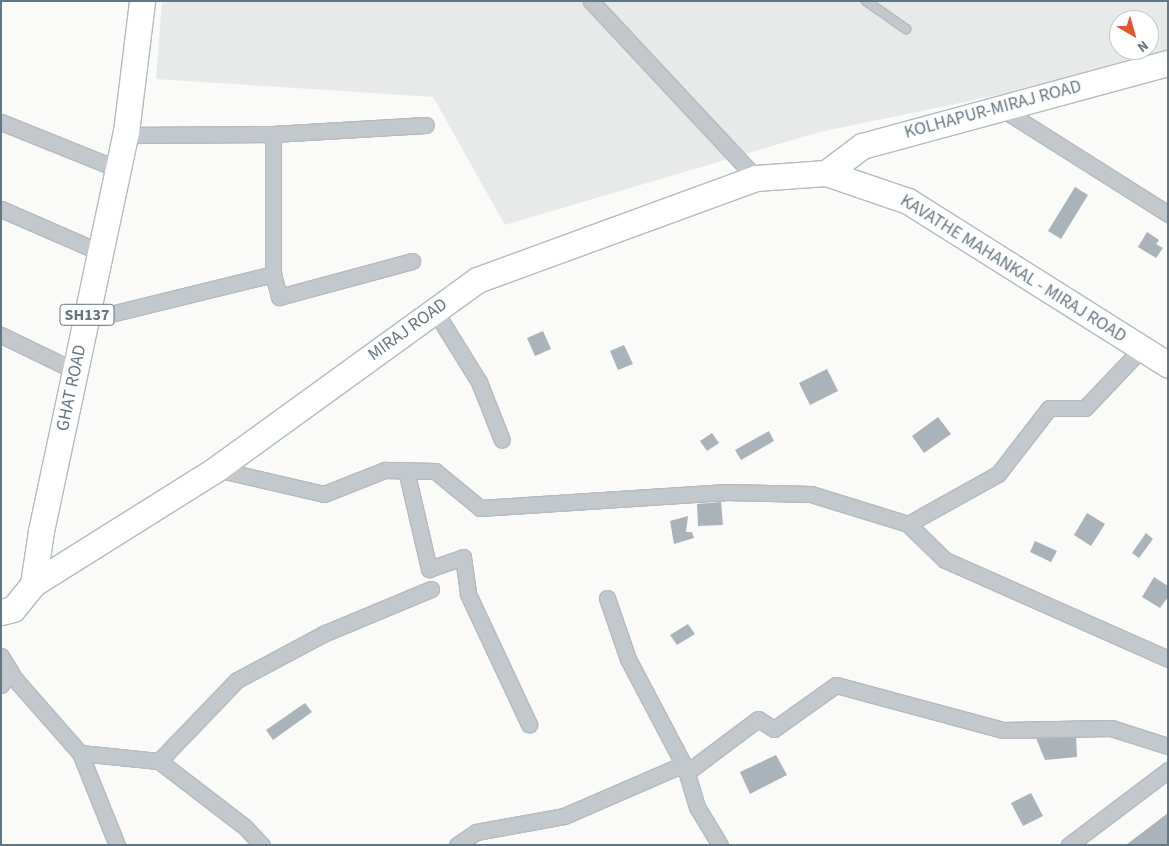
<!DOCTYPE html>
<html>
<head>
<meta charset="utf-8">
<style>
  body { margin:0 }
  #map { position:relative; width:1169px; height:846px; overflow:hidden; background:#fafaf8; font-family:"Source Sans 3",sans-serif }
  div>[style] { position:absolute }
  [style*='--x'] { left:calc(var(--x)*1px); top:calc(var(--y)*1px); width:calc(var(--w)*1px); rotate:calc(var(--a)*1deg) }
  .built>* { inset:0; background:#e8e9e9 }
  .building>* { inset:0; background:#aab3b9 }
  .roads { filter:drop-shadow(1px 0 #b5babe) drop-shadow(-1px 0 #b5babe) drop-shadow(0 1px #b5babe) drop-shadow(0 -1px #b5babe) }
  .service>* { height:8px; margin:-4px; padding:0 4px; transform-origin:4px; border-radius:4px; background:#c3c8cc }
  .minor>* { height:15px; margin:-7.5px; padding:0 7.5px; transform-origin:7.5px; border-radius:7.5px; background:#c3c8cc }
  .primary>* { height:25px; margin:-12.5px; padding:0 12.5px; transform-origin:12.5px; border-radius:12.5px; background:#fff }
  span { translate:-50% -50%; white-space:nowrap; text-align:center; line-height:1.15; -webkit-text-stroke:5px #fff; paint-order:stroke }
  .shield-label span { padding:1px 4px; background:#fff; border:1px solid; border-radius:4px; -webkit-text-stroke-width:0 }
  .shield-label { font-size:16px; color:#657683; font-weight:700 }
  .street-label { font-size:18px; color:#657683 }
  .frame { position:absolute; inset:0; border:2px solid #657683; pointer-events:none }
  .north { position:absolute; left:1109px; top:10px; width:50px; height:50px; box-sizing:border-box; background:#fff; border:1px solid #c1c8cd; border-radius:50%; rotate:142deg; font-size:14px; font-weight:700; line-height:20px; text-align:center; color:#657683 }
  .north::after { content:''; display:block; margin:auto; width:18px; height:22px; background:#e4572e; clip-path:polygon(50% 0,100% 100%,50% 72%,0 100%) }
</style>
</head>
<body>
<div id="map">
  <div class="built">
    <div style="clip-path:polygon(evenodd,162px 1px,1168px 1px,1168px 60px,820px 132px,505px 225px,433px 97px,156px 79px,162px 1px,1119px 20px,1149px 20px,1149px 50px,1119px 50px,1119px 20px)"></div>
  </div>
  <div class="building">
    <div style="clip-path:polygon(1075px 187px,1088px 195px,1061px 239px,1048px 231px)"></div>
    <div style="clip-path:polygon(1147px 232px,1159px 240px,1156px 244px,1163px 248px,1156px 258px,1138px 247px)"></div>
    <div style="clip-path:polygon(543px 331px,551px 349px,535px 356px,527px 338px)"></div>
    <div style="clip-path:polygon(624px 345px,633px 364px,618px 370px,610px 351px)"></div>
    <div style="clip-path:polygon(827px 369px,838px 391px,810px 405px,799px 383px)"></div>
    <div style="clip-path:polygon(938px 417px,951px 434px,924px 453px,912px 436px)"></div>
    <div style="clip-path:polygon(769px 431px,774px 441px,741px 460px,735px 450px)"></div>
    <div style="clip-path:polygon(712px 433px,719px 443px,707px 451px,700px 441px)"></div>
    <div style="clip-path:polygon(721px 502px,723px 525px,698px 526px,697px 504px)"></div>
    <div style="clip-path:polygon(1087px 513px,1105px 524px,1091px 546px,1074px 535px)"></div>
    <div style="clip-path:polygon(688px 516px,686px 532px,692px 532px,694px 538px,674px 544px,670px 521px)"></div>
    <div style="clip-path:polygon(1146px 533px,1153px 539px,1139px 558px,1132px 553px)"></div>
    <div style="clip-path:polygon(1035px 541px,1057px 551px,1051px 562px,1030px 552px)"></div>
    <div style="clip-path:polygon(1154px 577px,1168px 586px,1168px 597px,1160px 608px,1142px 597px)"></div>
    <div style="clip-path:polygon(688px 624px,695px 634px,677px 645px,670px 635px)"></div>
    <div style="clip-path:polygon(305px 703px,312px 712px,273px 740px,266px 730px)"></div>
    <div style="clip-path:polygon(1076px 735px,1077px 757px,1045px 760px,1036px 738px)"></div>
    <div style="clip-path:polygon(776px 755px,787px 775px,750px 794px,740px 772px)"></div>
    <div style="clip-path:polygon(1031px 793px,1043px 816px,1023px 826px,1011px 803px)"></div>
    <div style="clip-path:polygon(1168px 813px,1168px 845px,1126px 845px)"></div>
  </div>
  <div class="roads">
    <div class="service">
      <div style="--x:866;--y:1;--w:49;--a:35"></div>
    </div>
    <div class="minor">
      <div style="--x:591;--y:1;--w:242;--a:47"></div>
      <div style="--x:999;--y:107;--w:200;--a:32.3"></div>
      <div style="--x:1;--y:122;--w:126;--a:21.9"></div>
      <div style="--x:273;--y:134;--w:153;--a:-3.4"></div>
      <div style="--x:125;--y:135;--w:148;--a:-0.4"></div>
      <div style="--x:273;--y:134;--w:140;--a:90"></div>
      <div style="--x:273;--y:274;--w:24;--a:75"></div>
      <div style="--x:279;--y:297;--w:138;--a:-15.1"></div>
      <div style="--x:1;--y:209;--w:108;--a:23.5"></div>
      <div style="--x:435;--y:311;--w:84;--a:58.2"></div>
      <div style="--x:479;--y:382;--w:62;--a:68.4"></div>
      <div style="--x:86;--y:320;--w:193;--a:-13.8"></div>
      <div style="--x:1;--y:335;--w:82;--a:25.9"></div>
      <div style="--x:216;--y:469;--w:111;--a:13"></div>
      <div style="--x:324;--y:494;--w:66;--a:-21.5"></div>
      <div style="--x:385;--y:470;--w:50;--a:1.1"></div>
      <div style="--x:435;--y:471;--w:58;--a:39.4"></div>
      <div style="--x:480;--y:508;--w:248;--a:-3.7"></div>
      <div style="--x:727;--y:492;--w:84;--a:1.4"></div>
      <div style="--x:811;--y:494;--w:102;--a:17.2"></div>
      <div style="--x:908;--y:524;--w:103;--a:-29.1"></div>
      <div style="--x:998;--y:474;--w:83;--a:-52.3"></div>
      <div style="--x:1049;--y:408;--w:36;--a:0"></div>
      <div style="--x:1085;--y:408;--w:83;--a:-46.5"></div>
      <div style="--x:406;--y:470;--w:102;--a:76.9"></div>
      <div style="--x:429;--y:569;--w:36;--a:-19"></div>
      <div style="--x:463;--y:557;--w:37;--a:82"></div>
      <div style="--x:468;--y:594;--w:144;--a:64.9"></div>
      <div style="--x:908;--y:524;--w:52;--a:44.2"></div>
      <div style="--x:945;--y:560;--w:244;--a:23.9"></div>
      <div style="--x:607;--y:598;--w:65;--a:71"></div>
      <div style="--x:628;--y:659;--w:122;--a:62.2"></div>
      <div style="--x:685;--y:767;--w:42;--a:73.3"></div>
      <div style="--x:697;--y:807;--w:44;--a:58.8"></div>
      <div style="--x:1;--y:656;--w:26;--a:59"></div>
      <div style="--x:14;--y:678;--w:100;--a:48.7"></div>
      <div style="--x:80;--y:753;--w:99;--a:68.1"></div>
      <div style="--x:1;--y:685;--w:17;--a:-57"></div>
      <div style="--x:80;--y:753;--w:79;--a:5.8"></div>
      <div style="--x:159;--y:761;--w:108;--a:37.5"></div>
      <div style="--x:245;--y:827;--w:25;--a:47"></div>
      <div style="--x:159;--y:761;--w:112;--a:-46.1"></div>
      <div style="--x:237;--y:680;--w:98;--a:-28.1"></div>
      <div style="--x:323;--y:634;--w:117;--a:-22.6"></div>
      <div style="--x:457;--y:845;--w:23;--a:-34"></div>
      <div style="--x:476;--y:832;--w:89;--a:-10.3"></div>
      <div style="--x:564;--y:816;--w:121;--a:-23.4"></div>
      <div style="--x:675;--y:768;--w:19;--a:-3"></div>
      <div style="--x:694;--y:767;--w:80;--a:-36.9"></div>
      <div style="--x:758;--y:719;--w:19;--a:32"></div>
      <div style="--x:774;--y:729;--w:76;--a:-35.4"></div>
      <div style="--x:836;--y:685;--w:173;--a:15.1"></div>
      <div style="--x:1003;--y:730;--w:108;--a:-1.1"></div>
      <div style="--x:1111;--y:728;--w:60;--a:17.5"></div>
      <div style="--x:1069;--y:845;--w:124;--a:-37.1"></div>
    </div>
    <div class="primary">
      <div style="--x:826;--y:173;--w:45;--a:-36.9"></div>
      <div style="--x:862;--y:146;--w:317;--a:-15.2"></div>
      <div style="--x:33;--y:584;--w:216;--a:-32.1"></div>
      <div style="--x:216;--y:469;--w:322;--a:-35.9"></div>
      <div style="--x:477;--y:280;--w:297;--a:-20.1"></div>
      <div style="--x:756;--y:178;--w:70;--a:-4.1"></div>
      <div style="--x:826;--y:173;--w:87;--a:18.9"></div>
      <div style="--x:908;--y:201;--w:307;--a:32.2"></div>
      <div style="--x:1;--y:612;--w:12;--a:-14"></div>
      <div style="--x:13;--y:609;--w:32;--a:-51"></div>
      <div style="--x:33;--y:584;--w:54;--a:-81.4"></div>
      <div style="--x:41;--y:531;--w:408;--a:-78"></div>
      <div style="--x:126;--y:132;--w:132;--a:-83"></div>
    </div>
  </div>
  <div class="shield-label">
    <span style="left:87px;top:315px">SH137</span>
  </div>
  <div class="street-label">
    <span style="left:993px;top:110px;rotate:-15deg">KOLHAPUR-MIRAJ ROAD</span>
    <span style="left:1013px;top:269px;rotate:32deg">KAVATHE MAHANKAL - MIRAJ ROAD</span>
    <span style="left:408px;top:330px;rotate:-36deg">MIRAJ ROAD</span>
    <span style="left:72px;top:388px;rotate:-78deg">GHAT ROAD</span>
  </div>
  <div class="frame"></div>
  <div class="north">N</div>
</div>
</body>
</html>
